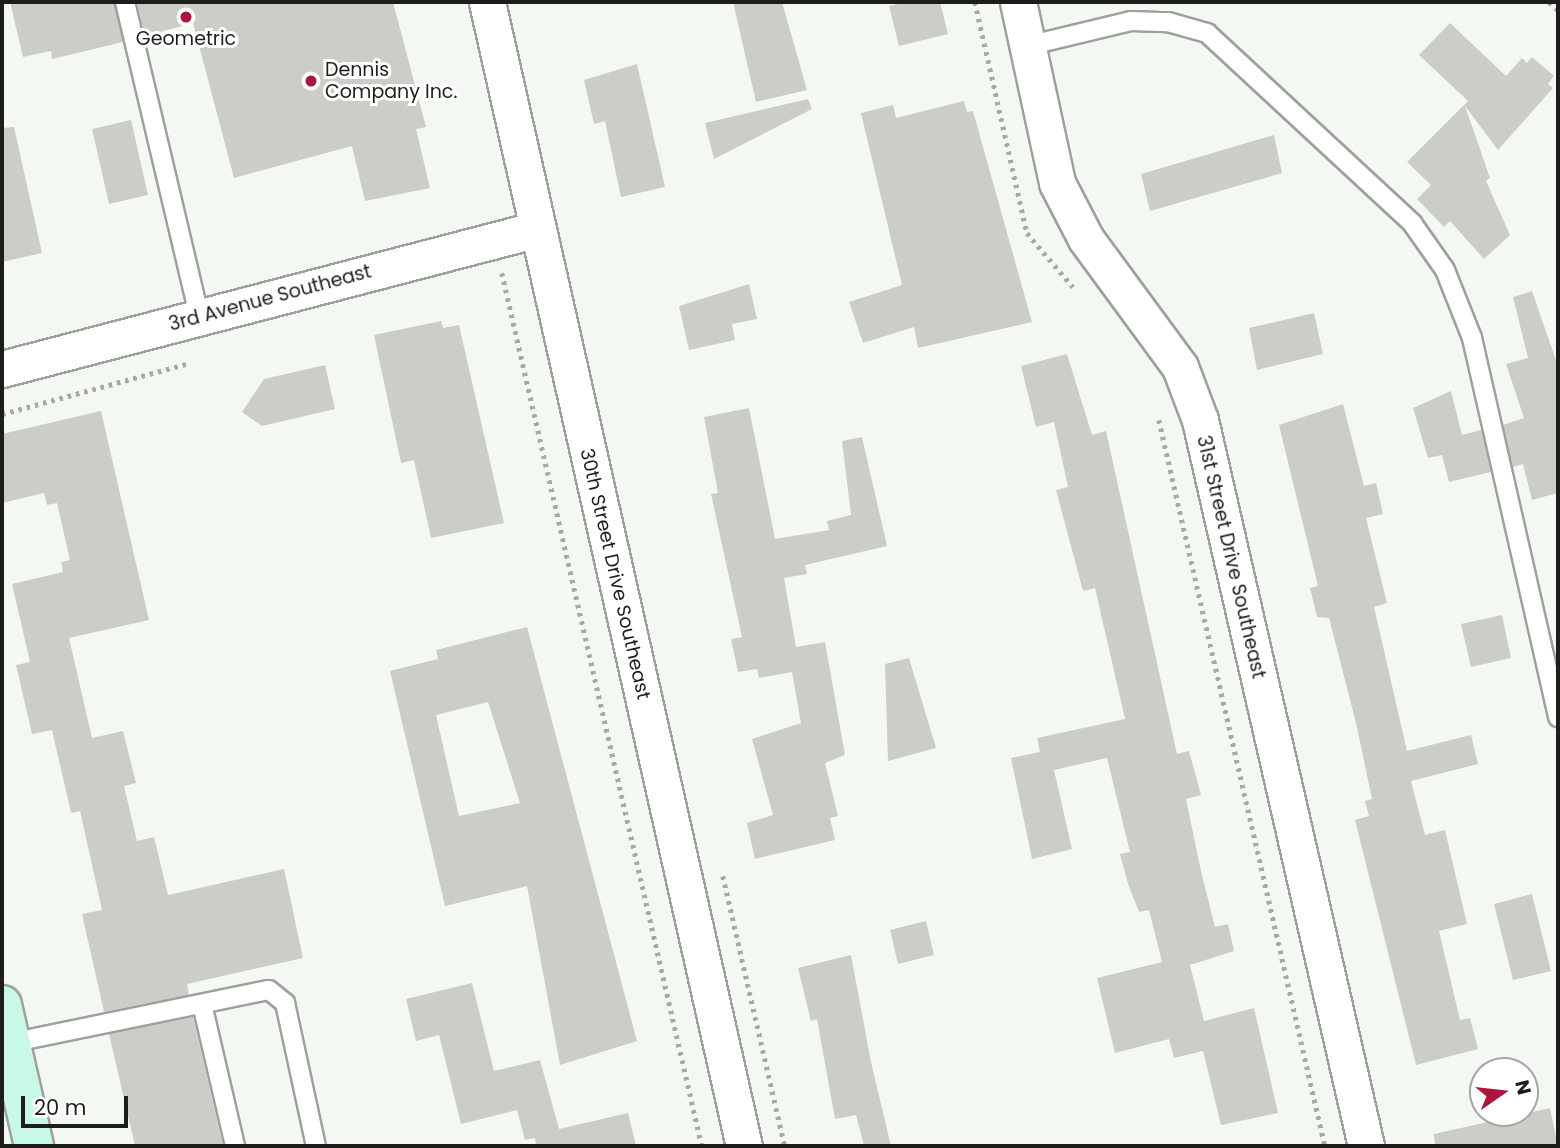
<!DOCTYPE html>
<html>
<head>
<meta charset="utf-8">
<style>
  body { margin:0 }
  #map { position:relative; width:1560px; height:1148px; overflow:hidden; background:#f4f8f3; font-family:Poppins,sans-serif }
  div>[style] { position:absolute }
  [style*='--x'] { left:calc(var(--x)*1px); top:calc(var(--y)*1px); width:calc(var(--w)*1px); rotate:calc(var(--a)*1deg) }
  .building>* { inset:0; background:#cccdc7 }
  .path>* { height:4.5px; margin-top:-2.25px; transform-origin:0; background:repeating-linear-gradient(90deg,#a6a9a5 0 3.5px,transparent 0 8.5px) }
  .roads { filter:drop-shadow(2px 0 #9da19c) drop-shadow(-2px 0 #9da19c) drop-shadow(0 2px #9da19c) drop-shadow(0 -2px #9da19c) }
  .lane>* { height:18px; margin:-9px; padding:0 9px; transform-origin:9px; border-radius:9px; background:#fff }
  .street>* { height:35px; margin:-17.5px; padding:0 17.5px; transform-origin:17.5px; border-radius:17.5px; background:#fff }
  .secondary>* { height:38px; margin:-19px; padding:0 19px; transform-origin:19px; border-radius:19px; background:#c8f8e6 }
  .dots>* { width:19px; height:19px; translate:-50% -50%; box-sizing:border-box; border:4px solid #fff; border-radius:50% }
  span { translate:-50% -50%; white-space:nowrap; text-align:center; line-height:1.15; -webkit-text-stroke:6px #fff; paint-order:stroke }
  .poi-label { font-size:19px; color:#1d1e1c }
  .left { translate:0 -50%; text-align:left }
  .street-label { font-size:19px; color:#1d1e1c }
  .frame { position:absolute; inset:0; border:4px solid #1d1e1c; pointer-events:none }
  .north { position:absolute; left:1469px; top:1057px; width:70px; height:70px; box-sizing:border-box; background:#fff; border:2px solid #a5a5a4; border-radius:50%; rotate:76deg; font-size:19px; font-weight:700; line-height:28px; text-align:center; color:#1d1e1c }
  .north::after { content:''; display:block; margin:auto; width:24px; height:32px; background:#ab153c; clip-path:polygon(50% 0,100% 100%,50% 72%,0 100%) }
  .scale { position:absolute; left:21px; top:1096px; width:107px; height:32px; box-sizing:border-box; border:4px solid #1d1e1c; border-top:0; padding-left:9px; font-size:21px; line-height:24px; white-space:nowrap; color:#1d1e1c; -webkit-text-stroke:5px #fff; paint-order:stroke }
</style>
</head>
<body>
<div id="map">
  <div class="building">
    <div style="clip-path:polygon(10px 2px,114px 2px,123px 42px,52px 59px,51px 51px,23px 57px)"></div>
    <div style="clip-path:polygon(137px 2px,393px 2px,426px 127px,416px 129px,430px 188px,365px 201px,352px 146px,234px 178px,193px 23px,145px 36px)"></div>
    <div style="clip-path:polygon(733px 2px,782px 2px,807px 90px,756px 102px)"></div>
    <div style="clip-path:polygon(907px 2px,940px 2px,948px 34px,899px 46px,889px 6px)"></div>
    <div style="clip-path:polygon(1450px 23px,1506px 76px,1522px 58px,1527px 63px,1532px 57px,1554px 76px,1548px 84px,1553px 88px,1498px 150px,1465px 106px,1490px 178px,1486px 181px,1510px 235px,1484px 259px,1450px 221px,1444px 227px,1417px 199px,1431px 185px,1407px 162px,1468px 101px,1419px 55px)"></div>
    <div style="clip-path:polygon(637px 64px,665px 187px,621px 197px,605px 121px,594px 124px,584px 80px)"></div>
    <div style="clip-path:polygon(808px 99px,812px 109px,714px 159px,705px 123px)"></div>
    <div style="clip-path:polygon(964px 101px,967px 112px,973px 111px,1032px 322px,918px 348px,914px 327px,863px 343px,849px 302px,902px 285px,861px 113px,893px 105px,896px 118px)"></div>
    <div style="clip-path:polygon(131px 120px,148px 195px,109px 204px,92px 129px)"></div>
    <div style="clip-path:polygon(14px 127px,42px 253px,2px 262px,2px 128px)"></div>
    <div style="clip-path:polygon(1274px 135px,1282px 173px,1150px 211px,1141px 174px)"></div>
    <div style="clip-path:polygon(749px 284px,757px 319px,732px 324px,735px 340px,689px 350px,679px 306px)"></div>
    <div style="clip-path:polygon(1532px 291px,1558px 366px,1558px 493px,1532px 500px,1523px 464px,1513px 467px,1503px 425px,1524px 418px,1506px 364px,1528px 358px,1513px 297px)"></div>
    <div style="clip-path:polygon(1314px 313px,1323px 354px,1257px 370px,1249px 328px)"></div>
    <div style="clip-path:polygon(441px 321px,443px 328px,459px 325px,504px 523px,431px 538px,414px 460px,401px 463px,374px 335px)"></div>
    <div style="clip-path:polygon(1067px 354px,1092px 435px,1106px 431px,1177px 754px,1189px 751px,1201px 795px,1186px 799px,1201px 871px,1215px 927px,1228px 924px,1234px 951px,1190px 965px,1204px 1021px,1254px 1008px,1278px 1113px,1221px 1125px,1203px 1051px,1174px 1058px,1169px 1039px,1115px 1053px,1097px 978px,1162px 962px,1149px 910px,1139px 912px,1128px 884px,1120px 854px,1130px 852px,1107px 758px,1054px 770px,1072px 849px,1032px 859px,1011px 758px,1040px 752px,1037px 738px,1125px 719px,1095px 588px,1083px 591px,1056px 490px,1068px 487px,1054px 422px,1036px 427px,1021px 366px)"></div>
    <div style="clip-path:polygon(325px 365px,335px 409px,262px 426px,242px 412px,264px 379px)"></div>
    <div style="clip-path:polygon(1451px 391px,1462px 435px,1481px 430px,1491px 472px,1449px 482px,1442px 455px,1428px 458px,1413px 408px)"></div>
    <div style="clip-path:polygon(1343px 404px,1364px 486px,1376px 483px,1383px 514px,1366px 518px,1387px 603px,1374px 607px,1407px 751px,1471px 735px,1478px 764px,1411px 781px,1425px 835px,1445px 830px,1467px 924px,1439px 931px,1460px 1020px,1470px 1018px,1478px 1049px,1416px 1065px,1355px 820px,1369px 816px,1365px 801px,1372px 799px,1356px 723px,1329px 618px,1317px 617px,1310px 588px,1318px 586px,1279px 425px)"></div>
    <div style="clip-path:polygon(749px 408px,775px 539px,829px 530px,827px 521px,851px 515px,842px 441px,862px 437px,887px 546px,805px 565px,807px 574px,784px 578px,796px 647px,825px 642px,845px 755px,825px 763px,838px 816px,830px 818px,835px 840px,755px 859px,747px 823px,773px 815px,752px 739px,801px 723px,792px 672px,759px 678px,757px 669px,738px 672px,731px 639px,742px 637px,711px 494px,718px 493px,704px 417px)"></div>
    <div style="clip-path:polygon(101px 411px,149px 620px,69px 638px,92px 738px,123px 731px,136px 783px,124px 786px,137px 841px,154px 837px,168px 895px,284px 869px,303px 958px,187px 984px,189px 995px,104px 1012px,82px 914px,102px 910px,80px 811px,71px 813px,52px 730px,32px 734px,16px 665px,30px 662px,12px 584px,63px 572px,61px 562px,70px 560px,57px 503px,47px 505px,44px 493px,2px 503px,2px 434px)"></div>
    <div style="clip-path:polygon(1502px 615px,1511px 658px,1471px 667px,1461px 624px)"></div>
    <div style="clip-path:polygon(evenodd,527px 627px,637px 1041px,560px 1065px,527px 886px,445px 906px,390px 671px,438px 659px,436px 650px,527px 627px,488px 702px,520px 803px,459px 816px,436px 715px,488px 702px)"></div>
    <div style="clip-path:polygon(909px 658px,936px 748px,888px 761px,885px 664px)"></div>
    <div style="clip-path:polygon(1532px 894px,1551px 971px,1513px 980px,1494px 904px)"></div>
    <div style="clip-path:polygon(926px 921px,934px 955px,898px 964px,890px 930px)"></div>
    <div style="clip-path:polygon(851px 955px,871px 1062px,891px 1146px,864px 1146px,856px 1115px,835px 1119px,817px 1019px,811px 1021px,798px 968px)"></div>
    <div style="clip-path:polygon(472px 983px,494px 1071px,540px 1060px,559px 1129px,628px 1113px,636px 1146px,536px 1146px,535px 1138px,525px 1140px,517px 1110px,461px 1124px,439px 1035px,416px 1041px,406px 999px)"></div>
    <div style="clip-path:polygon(193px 1017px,223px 1146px,135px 1146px,109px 1034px)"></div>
    <div style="clip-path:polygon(1550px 1108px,1558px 1146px,1435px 1146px,1434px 1134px)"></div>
  </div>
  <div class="path">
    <div style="--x:975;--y:2;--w:237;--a:77.3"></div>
    <div style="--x:1027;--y:233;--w:71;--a:49.6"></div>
    <div style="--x:1549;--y:2;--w:12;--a:42"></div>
    <div style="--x:502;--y:273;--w:896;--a:77.1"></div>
    <div style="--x:2;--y:414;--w:195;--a:-15.2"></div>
    <div style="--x:1159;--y:420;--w:745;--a:77.12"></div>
    <div style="--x:723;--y:876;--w:277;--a:77.1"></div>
  </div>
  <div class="roads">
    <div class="lane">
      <div style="--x:125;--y:2;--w:323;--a:76.7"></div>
      <div style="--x:1027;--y:46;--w:107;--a:-13.5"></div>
      <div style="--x:1131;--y:21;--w:37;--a:2"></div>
      <div style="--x:1168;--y:22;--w:41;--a:15.8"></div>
      <div style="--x:1207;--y:33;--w:280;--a:42.8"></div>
      <div style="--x:1412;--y:223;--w:57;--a:54.9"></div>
      <div style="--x:1445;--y:270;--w:73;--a:68.3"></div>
      <div style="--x:1472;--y:338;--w:389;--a:77.2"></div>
      <div style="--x:202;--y:1004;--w:146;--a:76.9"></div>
      <div style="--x:10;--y:1043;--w:264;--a:-11.6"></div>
      <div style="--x:269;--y:990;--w:21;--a:39"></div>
      <div style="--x:285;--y:1003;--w:146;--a:77.8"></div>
    </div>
    <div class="street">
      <div style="--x:487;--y:2;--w:1173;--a:77.34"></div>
      <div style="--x:1018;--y:2;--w:185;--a:77.8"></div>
      <div style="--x:1057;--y:183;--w:63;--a:62.6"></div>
      <div style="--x:1086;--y:239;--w:159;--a:53.7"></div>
      <div style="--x:1180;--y:367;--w:57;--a:69.3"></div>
      <div style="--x:1200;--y:420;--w:745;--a:77.12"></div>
      <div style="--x:2;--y:369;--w:554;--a:-14.64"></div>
    </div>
    <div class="secondary">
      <div style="--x:2;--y:1005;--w:145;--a:77.2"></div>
    </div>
  </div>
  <div class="dots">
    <div style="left:186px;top:17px;background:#ab153c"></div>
    <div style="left:311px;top:81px;background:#ab153c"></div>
  </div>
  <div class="poi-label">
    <span style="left:186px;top:39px">Geometric</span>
    <span class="left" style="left:325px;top:81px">Dennis<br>Company Inc.</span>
  </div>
  <div class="street-label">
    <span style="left:270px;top:298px;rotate:-15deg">3rd Avenue Southeast</span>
    <span style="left:1231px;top:557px;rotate:77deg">31st Street Drive Southeast</span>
    <span style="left:615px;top:574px;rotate:77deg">30th Street Drive Southeast</span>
  </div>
  <div class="frame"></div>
  <div class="north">N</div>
  <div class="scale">20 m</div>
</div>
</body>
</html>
